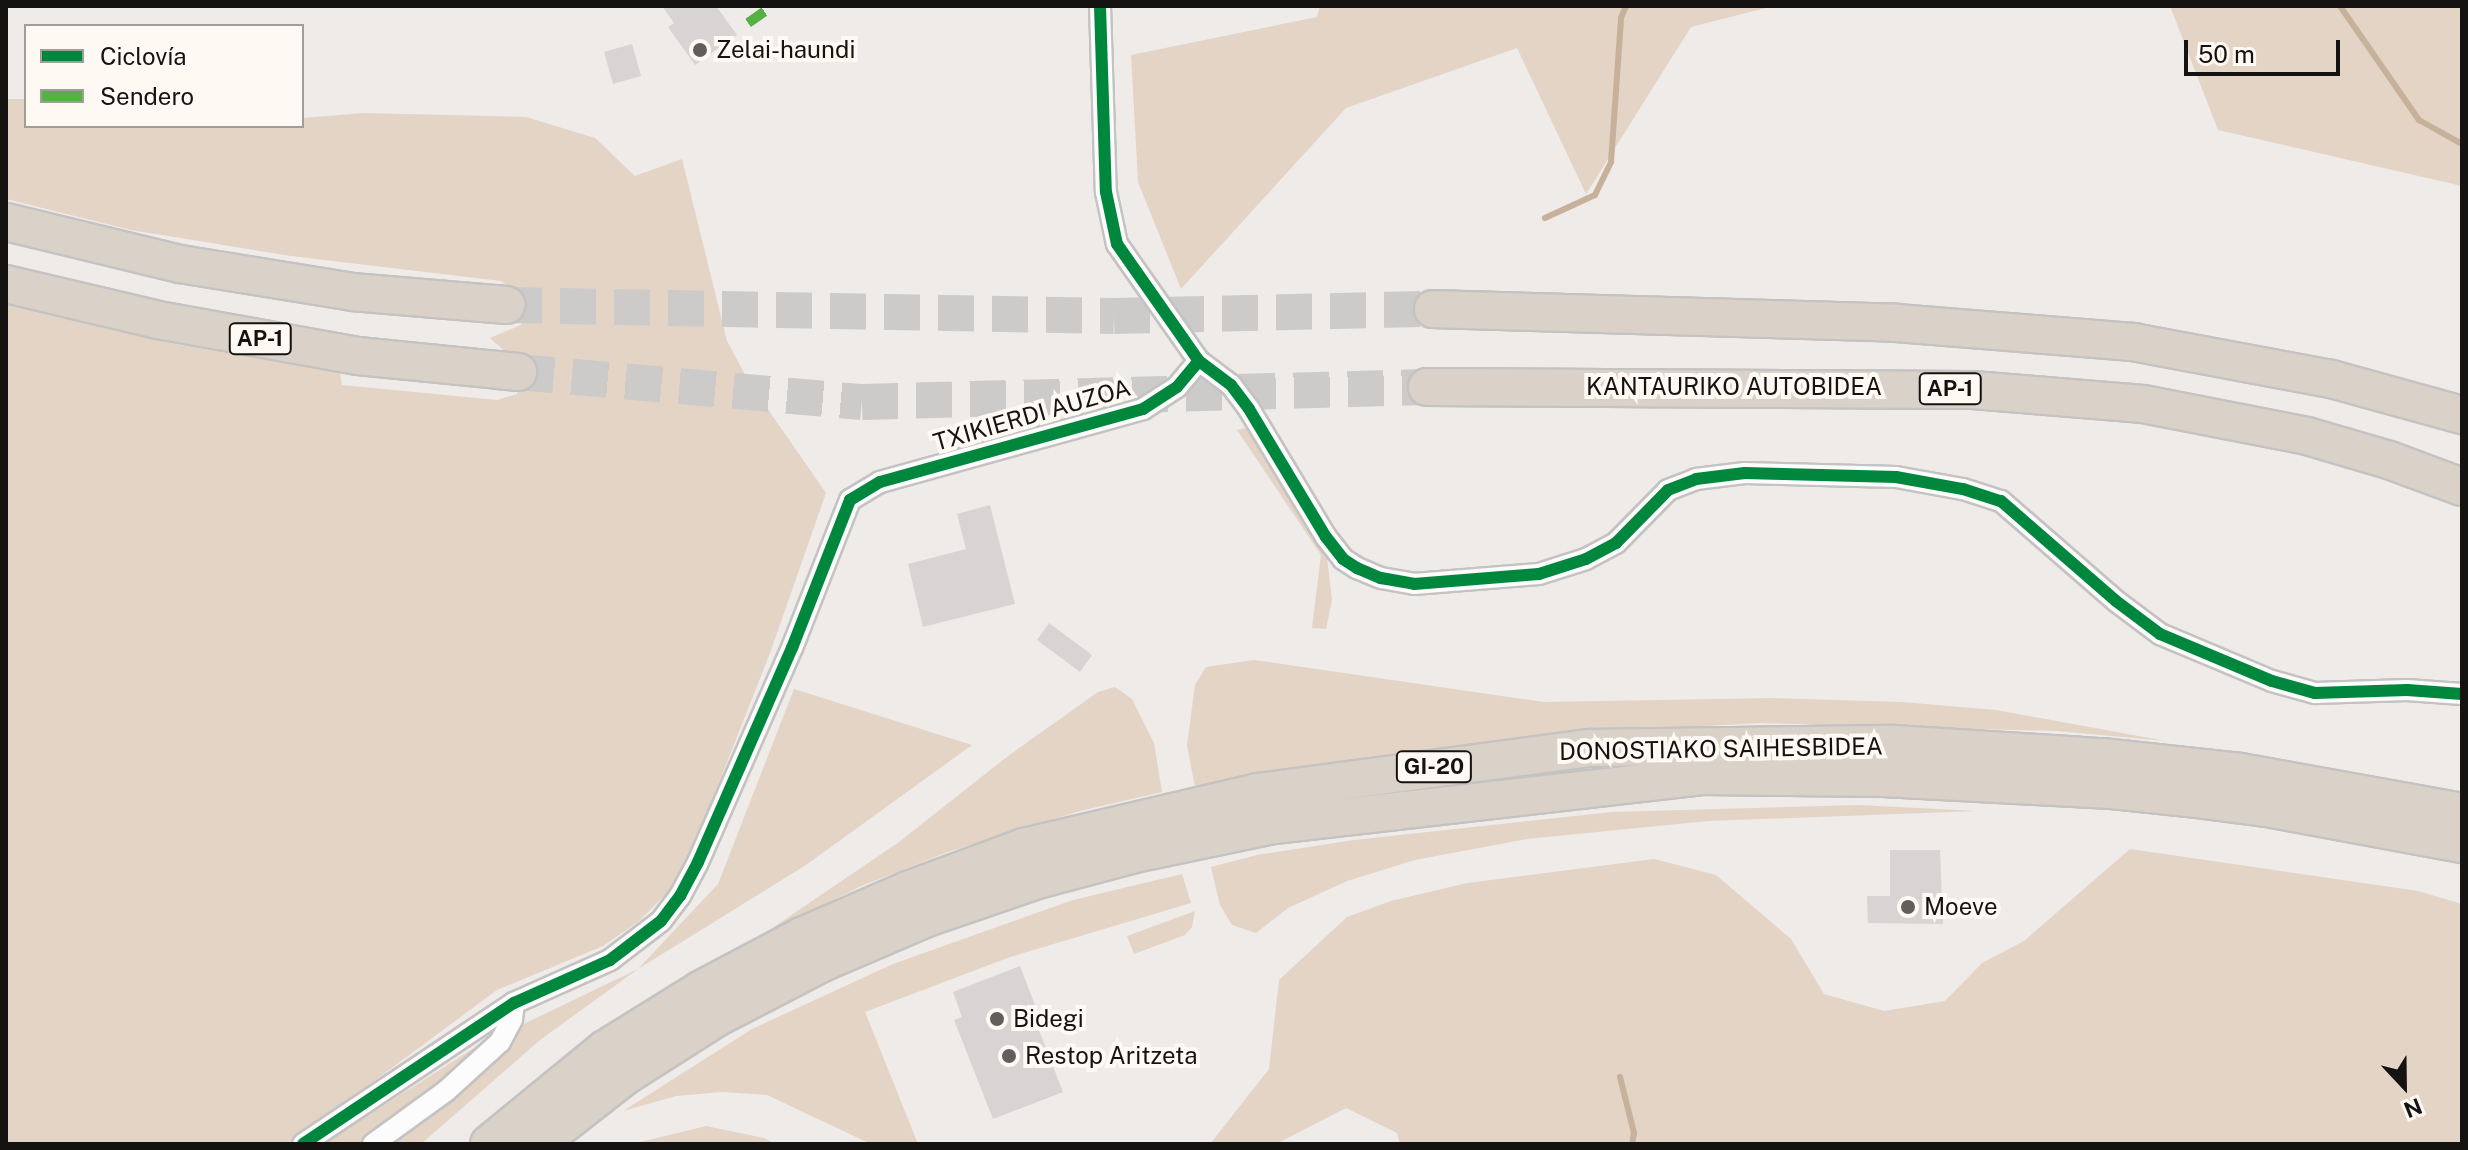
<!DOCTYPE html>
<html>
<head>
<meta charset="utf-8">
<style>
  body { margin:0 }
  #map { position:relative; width:2468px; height:1150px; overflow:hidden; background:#eeebe9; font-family:"Public Sans",sans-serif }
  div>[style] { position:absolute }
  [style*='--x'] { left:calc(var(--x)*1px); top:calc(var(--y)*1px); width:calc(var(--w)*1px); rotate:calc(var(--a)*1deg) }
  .green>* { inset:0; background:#e3d4c6 }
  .stream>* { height:6px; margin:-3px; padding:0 3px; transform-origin:3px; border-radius:3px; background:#c8b19b }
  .building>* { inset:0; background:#d7d4d3 }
  .motorway-tunnel>* { height:36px; margin-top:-18px; transform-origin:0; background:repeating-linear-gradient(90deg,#cdcbc9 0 36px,transparent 0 54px) }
  .roads { filter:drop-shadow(2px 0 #c5c3c1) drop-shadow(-2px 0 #c5c3c1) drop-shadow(0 2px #c5c3c1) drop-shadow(0 -2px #c5c3c1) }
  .minor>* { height:20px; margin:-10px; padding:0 10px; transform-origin:10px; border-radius:10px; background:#fcfcfc }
  .motorway>* { height:36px; margin:-18px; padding:0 18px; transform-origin:18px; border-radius:18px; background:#dad2c9 }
  .quiet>* { height:10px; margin-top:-5px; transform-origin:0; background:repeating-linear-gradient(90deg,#55b144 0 20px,transparent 0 30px) }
  .cycleway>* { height:12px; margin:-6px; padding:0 6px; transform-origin:6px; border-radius:6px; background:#00873e }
  .dots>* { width:22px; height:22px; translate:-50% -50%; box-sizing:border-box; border:4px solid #fef9f3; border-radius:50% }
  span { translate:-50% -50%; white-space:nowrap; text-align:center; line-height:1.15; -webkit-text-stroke:8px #fef9f3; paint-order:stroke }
  .shield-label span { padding:2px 6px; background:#fef9f3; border:2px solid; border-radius:6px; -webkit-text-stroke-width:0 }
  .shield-label { font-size:22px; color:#151311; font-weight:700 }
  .poi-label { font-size:24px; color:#151311 }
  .left { translate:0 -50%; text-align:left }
  .street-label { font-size:24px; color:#151311 }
  .frame { position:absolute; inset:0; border:8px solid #151311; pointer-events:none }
  .legend { position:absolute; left:24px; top:24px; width:280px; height:104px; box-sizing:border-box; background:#fef9f3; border:2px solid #a19d99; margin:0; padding:10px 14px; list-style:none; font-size:24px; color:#151311 }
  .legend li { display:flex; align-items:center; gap:16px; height:40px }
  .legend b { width:40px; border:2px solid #a19d99 }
  .north { position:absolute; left:2364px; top:1046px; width:80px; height:80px; -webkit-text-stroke:6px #fef9f3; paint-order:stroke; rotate:158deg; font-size:22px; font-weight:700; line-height:32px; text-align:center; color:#151311 }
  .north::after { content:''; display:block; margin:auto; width:28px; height:36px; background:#151311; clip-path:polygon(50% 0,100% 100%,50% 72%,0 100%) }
  .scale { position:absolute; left:2184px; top:40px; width:156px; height:36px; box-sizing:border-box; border:4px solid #151311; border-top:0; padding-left:10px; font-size:24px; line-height:28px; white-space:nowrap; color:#151311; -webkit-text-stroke:6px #fef9f3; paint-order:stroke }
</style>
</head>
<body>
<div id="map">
  <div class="green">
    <div style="clip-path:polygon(1320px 6px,1774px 6px,1691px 27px,1586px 194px,1517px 48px,1346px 108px,1181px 289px,1138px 182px,1131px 55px,1317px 17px)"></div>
    <div style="clip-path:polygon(2170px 6px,2462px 6px,2462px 186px,2218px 130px)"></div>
    <div style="clip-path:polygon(6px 99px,26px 99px,26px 126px,302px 126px,302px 118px,364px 113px,526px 117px,595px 138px,635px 176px,682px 159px,727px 341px,749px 382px,826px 493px,770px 653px,707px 813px,672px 888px,639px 921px,603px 946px,497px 990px,289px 1144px,6px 1144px,6px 305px,175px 344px,340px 373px,342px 385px,497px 400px,517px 394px,520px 365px,490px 338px,521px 325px,525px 297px,501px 281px,291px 256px,131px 230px,6px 199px)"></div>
    <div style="clip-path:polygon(1250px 427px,1327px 558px,1332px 600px,1326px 629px,1312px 628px,1321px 555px,1237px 430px)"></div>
    <div style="clip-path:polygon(1254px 660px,1544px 702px,1774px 698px,1902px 702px,1996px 710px,2166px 741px,2057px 731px,1760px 723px,1557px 734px,1373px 757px,1195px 787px,1187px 745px,1195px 685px,1206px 667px)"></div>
    <div style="clip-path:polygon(1115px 687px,1132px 699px,1154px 743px,1162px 792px,1080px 811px,948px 852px,859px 887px,759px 937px,899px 842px,1008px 756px,1098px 692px)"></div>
    <div style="clip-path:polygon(794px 689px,972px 745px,806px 865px,638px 969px,540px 1040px,421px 1144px,323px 1144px,474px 1048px,638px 969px,718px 884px)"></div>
    <div style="clip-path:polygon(1859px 805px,1977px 811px,1708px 821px,1527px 839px,1415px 860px,1347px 881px,1288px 908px,1256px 933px,1232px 925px,1220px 905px,1211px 867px,1257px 855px,1354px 840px,1612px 812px)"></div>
    <div style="clip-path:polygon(2130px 849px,2418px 891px,2462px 904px,2462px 1144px,1400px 1144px,1397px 1133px,1346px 1108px,1276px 1144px,1210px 1144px,1269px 1069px,1279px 980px,1347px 917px,1391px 901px,1467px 883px,1654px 859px,1716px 875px,1791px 939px,1824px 994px,1884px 1011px,1945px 1001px,1982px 963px,2024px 941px)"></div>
    <div style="clip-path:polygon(1182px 874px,1191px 903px,1010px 957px,865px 1012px,918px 1144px,871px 1144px,767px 1095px,722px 1092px,676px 1096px,623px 1111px,752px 1029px,893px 964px,1073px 900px)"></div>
    <div style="clip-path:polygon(1195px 911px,1192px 927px,1185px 935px,1134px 954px,1127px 936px)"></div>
    <div style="clip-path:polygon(706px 1126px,764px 1138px,775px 1144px,632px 1144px)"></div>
  </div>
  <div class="stream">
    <div style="--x:2340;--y:6;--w:139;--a:55.3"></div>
    <div style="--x:2419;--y:120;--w:49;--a:29.2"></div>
    <div style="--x:1545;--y:218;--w:55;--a:-24.7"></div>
    <div style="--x:1595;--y:195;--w:37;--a:-64"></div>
    <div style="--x:1611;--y:162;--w:144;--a:-86"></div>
    <div style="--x:1621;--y:18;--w:13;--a:-67"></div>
    <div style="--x:1620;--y:1077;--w:58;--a:76"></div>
    <div style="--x:1634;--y:1133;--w:11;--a:100"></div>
  </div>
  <div class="building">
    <div style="clip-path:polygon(662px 6px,716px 6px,737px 35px,695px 65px,668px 27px,674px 23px)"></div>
    <div style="clip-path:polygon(632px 44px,641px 76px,613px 84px,604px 52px)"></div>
    <div style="clip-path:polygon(990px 505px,1015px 604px,923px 627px,908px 564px,966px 549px,957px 514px)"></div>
    <div style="clip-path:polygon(1049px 623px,1092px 655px,1080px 672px,1037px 640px)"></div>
    <div style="clip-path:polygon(1890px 850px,1940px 850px,1943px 924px,1868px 923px,1867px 896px,1890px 896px)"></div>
    <div style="clip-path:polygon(1020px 966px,1040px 1018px,1035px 1020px,1063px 1092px,993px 1119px,954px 1020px,962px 1017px,953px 992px)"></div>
  </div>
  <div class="motorway-tunnel">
    <div style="--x:506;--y:305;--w:608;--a:1.04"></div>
    <div style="--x:1114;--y:316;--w:319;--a:-1.3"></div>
    <div style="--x:518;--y:372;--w:345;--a:5"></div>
    <div style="--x:862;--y:402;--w:565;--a:-1.52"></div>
  </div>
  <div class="roads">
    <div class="minor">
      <div style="--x:1100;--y:6;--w:186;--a:88.2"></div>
      <div style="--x:1106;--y:192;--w:53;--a:78.1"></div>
      <div style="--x:1117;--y:244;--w:143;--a:55"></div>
      <div style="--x:1199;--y:361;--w:40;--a:37"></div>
      <div style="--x:1231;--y:385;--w:30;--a:53"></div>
      <div style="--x:1249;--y:409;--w:149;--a:59"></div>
      <div style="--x:1326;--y:537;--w:28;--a:52"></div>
      <div style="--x:1343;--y:559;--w:17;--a:33"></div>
      <div style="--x:1357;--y:568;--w:26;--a:23"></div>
      <div style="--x:1381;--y:578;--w:34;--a:10"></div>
      <div style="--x:1414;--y:584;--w:125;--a:-4.6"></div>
      <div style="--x:1539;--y:574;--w:49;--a:-17.7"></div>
      <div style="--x:1586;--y:559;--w:34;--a:-28"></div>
      <div style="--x:1616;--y:543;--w:74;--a:-45.5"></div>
      <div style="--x:1668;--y:490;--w:30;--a:-21"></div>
      <div style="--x:1696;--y:479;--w:49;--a:-7"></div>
      <div style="--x:1745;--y:473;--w:151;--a:1.5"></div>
      <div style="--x:1896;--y:477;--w:68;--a:10.2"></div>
      <div style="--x:1963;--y:489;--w:40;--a:18"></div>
      <div style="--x:2001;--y:501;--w:152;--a:41"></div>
      <div style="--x:2116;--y:601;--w:55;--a:36.9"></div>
      <div style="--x:2160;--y:634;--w:121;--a:22.8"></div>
      <div style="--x:2272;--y:681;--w:45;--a:15.6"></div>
      <div style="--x:2315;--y:693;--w:92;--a:-1.9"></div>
      <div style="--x:2407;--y:690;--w:55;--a:4.2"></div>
      <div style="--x:303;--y:1144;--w:254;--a:-33.8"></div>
      <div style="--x:514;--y:1003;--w:105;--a:-24.1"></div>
      <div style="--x:610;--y:960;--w:64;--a:-37.4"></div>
      <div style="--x:661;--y:921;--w:31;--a:-53"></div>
      <div style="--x:680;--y:896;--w:38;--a:-62"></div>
      <div style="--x:698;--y:862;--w:234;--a:-66.3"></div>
      <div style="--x:792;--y:648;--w:159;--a:-68.6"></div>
      <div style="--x:850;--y:500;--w:35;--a:-31"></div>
      <div style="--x:880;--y:482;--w:273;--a:-15.5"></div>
      <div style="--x:1143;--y:409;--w:40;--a:-32.9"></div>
      <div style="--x:1177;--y:387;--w:34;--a:-50"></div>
      <div style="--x:373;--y:1144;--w:90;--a:-36"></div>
      <div style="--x:446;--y:1091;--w:73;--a:-42.2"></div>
      <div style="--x:500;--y:1042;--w:26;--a:-62"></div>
      <div style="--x:512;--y:1019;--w:16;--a:-83"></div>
    </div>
    <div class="motorway">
      <div style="--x:6;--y:222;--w:179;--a:13.6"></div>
      <div style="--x:180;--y:264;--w:174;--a:9.2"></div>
      <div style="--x:352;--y:292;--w:155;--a:4.8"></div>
      <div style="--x:6;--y:284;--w:156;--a:13.3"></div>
      <div style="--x:158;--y:320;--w:203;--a:10.2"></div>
      <div style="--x:358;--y:356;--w:161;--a:5.7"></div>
      <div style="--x:1433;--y:309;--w:463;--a:1.7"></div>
      <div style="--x:1896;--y:323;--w:238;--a:4.6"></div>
      <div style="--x:2133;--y:342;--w:201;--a:10.6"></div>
      <div style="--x:2331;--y:379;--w:136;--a:15.4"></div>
      <div style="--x:1427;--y:387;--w:546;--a:0.31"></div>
      <div style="--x:1973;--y:390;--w:171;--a:4.7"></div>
      <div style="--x:2143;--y:404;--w:167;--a:11"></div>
      <div style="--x:2307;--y:436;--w:85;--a:16.3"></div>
      <div style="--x:2389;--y:460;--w:78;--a:20.3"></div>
      <div style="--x:489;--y:1144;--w:150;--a:-39.3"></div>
      <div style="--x:605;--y:1049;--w:112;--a:-31.8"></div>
      <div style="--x:700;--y:990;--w:115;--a:-27.9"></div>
      <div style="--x:802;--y:936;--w:116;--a:-23.5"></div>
      <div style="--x:908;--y:890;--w:124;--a:-20.3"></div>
      <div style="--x:1024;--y:847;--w:241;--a:-13.2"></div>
      <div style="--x:1259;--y:792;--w:333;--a:-7.6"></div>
      <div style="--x:1589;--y:748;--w:304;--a:-0.8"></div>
      <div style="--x:1893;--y:744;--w:209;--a:3.6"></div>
      <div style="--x:2102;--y:757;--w:139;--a:6.2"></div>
      <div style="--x:2240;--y:772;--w:226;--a:10.2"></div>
      <div style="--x:538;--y:1144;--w:110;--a:-38"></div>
      <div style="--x:625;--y:1076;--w:108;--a:-32.5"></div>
      <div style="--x:716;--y:1018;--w:119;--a:-27.4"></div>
      <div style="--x:822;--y:963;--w:111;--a:-23.3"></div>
      <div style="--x:924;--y:919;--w:120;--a:-19"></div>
      <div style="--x:1037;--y:880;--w:101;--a:-14.9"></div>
      <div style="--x:1135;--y:854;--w:142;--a:-11.8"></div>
      <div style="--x:1274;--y:825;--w:431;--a:-6.5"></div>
      <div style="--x:1702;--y:776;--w:181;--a:0.6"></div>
      <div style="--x:1883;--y:778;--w:229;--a:3"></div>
      <div style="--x:2112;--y:790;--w:84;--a:6.1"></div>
      <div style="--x:2196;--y:799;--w:72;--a:7.2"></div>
      <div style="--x:2267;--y:808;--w:198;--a:10.5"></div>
    </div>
  </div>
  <div class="quiet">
    <div style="--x:748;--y:23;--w:29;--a:-35"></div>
  </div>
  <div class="cycleway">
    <div style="--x:1100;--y:6;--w:186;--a:88.2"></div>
    <div style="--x:1106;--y:192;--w:53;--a:78.1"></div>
    <div style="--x:1117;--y:244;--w:143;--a:55"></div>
    <div style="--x:1199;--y:361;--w:40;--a:37"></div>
    <div style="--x:1231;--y:385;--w:30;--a:53"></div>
    <div style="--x:1249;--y:409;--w:149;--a:59"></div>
    <div style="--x:1326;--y:537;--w:28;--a:52"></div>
    <div style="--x:1343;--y:559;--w:17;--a:33"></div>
    <div style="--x:1357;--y:568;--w:26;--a:23"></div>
    <div style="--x:1381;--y:578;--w:34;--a:10"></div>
    <div style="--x:1414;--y:584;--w:125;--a:-4.6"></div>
    <div style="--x:1539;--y:574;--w:49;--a:-17.7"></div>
    <div style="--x:1586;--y:559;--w:34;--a:-28"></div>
    <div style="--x:1616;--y:543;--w:74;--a:-45.5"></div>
    <div style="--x:1668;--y:490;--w:30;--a:-21"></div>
    <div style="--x:1696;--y:479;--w:49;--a:-7"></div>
    <div style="--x:1745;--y:473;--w:151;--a:1.5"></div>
    <div style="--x:1896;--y:477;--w:68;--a:10.2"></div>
    <div style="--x:1963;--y:489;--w:40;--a:18"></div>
    <div style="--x:2001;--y:501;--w:152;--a:41"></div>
    <div style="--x:2116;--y:601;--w:55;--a:36.9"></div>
    <div style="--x:2160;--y:634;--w:121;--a:22.8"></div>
    <div style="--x:2272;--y:681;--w:45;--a:15.6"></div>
    <div style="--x:2315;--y:693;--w:92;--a:-1.9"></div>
    <div style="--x:2407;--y:690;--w:55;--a:4.2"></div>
    <div style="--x:303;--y:1144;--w:254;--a:-33.8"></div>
    <div style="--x:514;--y:1003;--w:105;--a:-24.1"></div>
    <div style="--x:610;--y:960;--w:64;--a:-37.4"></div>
    <div style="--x:661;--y:921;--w:31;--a:-53"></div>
    <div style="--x:680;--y:896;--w:38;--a:-62"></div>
    <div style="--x:698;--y:862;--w:234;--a:-66.3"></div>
    <div style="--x:792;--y:648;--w:159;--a:-68.6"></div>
    <div style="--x:850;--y:500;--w:35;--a:-31"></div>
    <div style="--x:880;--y:482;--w:273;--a:-15.5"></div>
    <div style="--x:1143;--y:409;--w:40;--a:-32.9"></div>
    <div style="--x:1177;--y:387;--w:34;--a:-50"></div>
  </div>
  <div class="dots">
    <div style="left:700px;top:50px;background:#615f5d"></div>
    <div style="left:1908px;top:907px;background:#615f5d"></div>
    <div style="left:997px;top:1019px;background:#615f5d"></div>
    <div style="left:1009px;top:1056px;background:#615f5d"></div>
  </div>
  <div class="shield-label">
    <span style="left:260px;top:339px">AP-1</span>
    <span style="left:1950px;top:389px">AP-1</span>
    <span style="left:1434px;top:767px">GI-20</span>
  </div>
  <div class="poi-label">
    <span class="left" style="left:716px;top:50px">Zelai-haundi</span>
    <span class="left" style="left:1924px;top:907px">Moeve</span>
    <span class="left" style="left:1013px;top:1019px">Bidegi</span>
    <span class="left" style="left:1025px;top:1056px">Restop Aritzeta</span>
  </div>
  <div class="street-label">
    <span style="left:1734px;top:387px">KANTAURIKO AUTOBIDEA</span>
    <span style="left:1032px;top:415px;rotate:-16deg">TXIKIERDI AUZOA</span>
    <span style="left:1721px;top:749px;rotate:-1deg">DONOSTIAKO SAIHESBIDEA</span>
  </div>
  <div class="frame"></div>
  <ul class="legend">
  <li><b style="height:10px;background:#00873e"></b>Ciclovía</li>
  <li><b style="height:10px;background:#55b144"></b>Sendero</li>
  </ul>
  <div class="north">N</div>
  <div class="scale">50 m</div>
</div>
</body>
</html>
